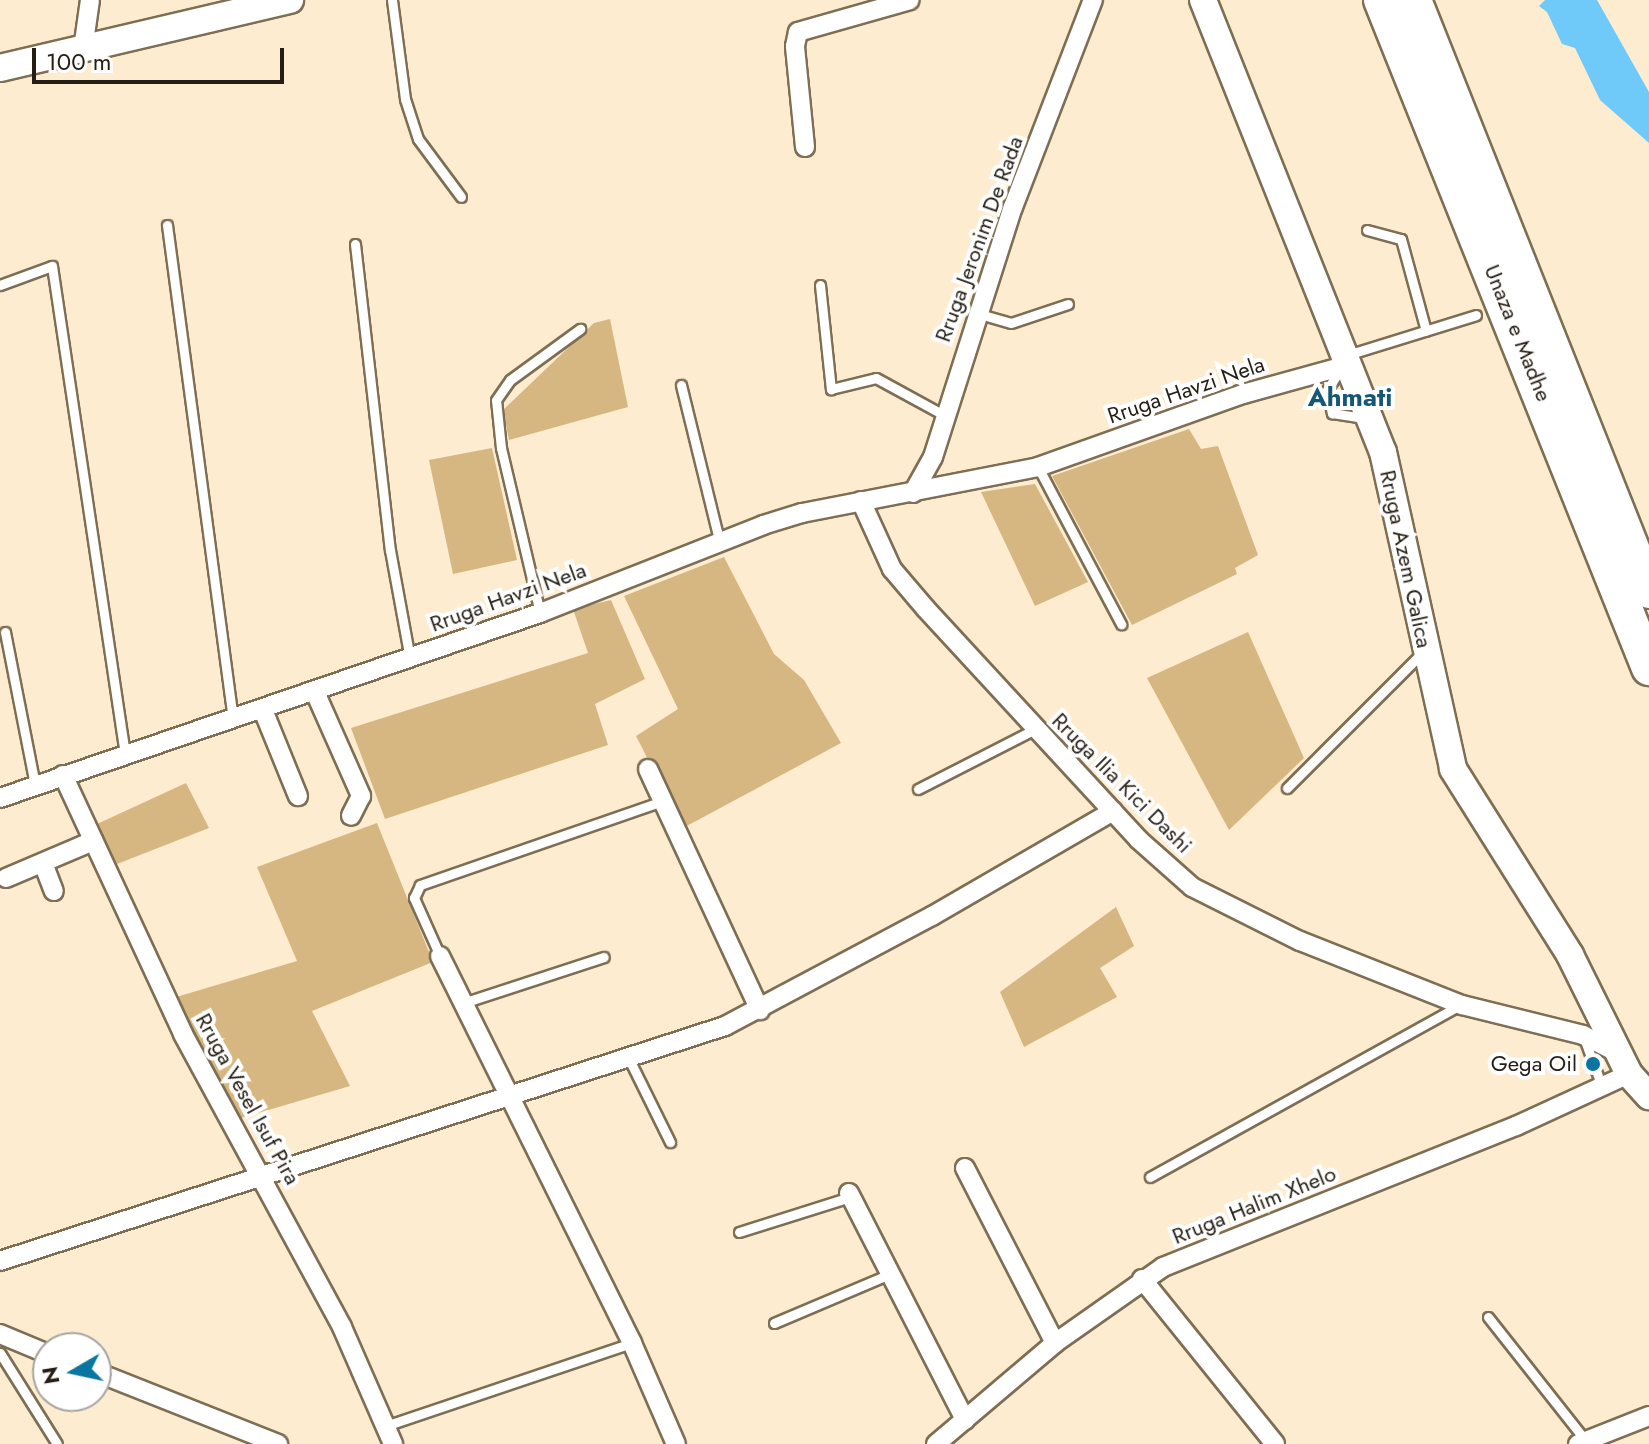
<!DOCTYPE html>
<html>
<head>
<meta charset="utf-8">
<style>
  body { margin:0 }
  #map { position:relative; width:1649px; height:1444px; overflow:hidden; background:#fdeccf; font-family:Jost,sans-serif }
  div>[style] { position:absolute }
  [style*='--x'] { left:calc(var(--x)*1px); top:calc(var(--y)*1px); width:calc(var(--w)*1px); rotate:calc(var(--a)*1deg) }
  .green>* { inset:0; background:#d6b781 }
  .water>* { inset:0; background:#6fcaf9 }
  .roads { filter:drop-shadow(2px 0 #7d6e54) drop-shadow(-2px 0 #7d6e54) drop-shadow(0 2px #7d6e54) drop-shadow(0 -2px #7d6e54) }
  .lane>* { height:9px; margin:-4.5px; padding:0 4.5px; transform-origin:4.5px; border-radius:4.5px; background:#fff }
  .street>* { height:18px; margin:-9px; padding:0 9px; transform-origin:9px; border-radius:9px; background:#fff }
  .secondary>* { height:26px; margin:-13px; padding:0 13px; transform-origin:13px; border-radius:13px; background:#fff }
  .highway>* { height:34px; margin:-17px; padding:0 17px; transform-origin:17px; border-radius:17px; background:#fff }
  .dots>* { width:22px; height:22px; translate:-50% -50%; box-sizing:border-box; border:4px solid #fff; border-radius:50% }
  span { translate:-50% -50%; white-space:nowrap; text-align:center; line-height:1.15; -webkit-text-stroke:8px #fff; paint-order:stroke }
  .street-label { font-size:22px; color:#241e14 }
  .poi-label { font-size:22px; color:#241e14 }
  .right { translate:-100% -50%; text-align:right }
  .quarter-label { font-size:26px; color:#155775; font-weight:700 }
  .north { position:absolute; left:32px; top:1332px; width:80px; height:80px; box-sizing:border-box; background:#fff; border:2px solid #a7a5a1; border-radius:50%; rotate:261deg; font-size:22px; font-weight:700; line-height:32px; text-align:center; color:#241e14 }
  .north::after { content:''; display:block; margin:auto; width:28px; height:36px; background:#0876a0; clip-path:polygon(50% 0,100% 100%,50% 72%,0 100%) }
  .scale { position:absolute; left:32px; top:48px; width:252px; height:36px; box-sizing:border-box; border:4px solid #241e14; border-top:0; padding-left:10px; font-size:24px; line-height:28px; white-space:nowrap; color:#241e14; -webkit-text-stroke:6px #fff; paint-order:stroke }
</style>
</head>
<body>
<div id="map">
  <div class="green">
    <div style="clip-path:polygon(610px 319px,628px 407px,509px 440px,503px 410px,594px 323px)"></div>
    <div style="clip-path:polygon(1189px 429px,1201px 449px,1218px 446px,1258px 555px,1235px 568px,1237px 574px,1132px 625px,1052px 476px)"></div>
    <div style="clip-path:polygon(492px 448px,517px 560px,453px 574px,429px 460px)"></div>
    <div style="clip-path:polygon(1035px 484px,1088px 582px,1035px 606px,981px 492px)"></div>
    <div style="clip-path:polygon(724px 557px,774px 654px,804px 680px,841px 743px,683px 828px,636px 736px,678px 709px,624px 596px)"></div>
    <div style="clip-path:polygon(611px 600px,645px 679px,595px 704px,608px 745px,385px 819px,351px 728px,588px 653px,573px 609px)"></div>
    <div style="clip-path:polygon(1248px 632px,1304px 758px,1229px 830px,1147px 678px)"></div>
    <div style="clip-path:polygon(186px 783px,209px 828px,117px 864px,97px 824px)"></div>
    <div style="clip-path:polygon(377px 823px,433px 962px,312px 1011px,350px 1086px,241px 1118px,173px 998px,297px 961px,257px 867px)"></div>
    <div style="clip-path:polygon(1116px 907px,1134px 946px,1100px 968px,1117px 997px,1024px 1047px,1000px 992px)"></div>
  </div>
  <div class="water">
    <div style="clip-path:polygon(1545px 0,1597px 0,1649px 92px,1649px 143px,1600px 100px,1575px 48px,1562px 44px,1547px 12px,1539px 6px)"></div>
  </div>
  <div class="roads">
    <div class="lane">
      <div style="--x:392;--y:0;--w:100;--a:82.5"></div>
      <div style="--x:405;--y:99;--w:42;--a:72"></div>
      <div style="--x:418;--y:139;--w:72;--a:53.4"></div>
      <div style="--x:167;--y:225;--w:499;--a:82.4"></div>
      <div style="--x:1367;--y:230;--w:35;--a:15"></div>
      <div style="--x:1401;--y:239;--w:95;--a:74.8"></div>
      <div style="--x:355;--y:244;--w:308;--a:83.5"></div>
      <div style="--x:390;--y:550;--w:111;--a:79.6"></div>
      <div style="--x:0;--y:285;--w:55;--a:-20.1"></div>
      <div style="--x:52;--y:266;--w:494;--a:81.5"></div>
      <div style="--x:820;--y:285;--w:105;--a:84"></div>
      <div style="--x:831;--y:389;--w:46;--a:-13.7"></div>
      <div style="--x:876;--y:378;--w:77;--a:28.6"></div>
      <div style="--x:976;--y:313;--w:36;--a:16"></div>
      <div style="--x:1011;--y:323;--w:60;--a:-18.4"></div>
      <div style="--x:1347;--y:355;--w:135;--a:-17.2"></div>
      <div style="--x:1338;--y:373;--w:20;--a:123"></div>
      <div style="--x:1327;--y:390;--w:24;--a:78"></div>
      <div style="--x:1332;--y:413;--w:36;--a:9"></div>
      <div style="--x:681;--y:385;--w:160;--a:76.2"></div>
      <div style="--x:1038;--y:467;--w:178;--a:62.1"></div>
      <div style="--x:540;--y:613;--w:170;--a:-103.3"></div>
      <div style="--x:501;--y:448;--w:48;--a:-95.9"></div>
      <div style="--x:496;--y:400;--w:24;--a:-55"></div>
      <div style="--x:510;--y:380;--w:87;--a:-36.1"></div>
      <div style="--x:5;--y:632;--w:156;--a:78.9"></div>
      <div style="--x:1287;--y:788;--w:192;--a:-45"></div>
      <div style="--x:918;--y:789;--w:131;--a:-27.1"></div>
      <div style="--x:440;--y:956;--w:64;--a:-114.1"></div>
      <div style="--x:414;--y:898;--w:14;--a:-65"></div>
      <div style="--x:420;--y:885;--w:256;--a:-19.1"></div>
      <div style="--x:463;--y:1003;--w:148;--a:-18.1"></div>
      <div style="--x:1584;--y:1038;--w:52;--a:69.8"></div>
      <div style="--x:628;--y:1057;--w:95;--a:63.7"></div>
      <div style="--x:1150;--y:1177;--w:353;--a:-29"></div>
      <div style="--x:739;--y:1232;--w:116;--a:-17.5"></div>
      <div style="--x:1488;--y:1317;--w:158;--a:51.7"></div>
      <div style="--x:774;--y:1323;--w:126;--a:-22.9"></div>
      <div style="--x:0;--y:1353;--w:107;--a:57.9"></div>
      <div style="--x:385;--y:1426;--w:261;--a:-18.6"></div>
    </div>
    <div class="street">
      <div style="--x:83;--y:49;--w:49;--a:-81.9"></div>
      <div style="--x:805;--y:147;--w:101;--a:-95.7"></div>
      <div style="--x:795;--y:46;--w:14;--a:-78"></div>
      <div style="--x:798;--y:32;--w:116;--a:-15.9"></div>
      <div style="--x:913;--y:493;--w:41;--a:-60.9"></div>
      <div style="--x:933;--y:457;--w:262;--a:-72.3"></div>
      <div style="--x:1013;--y:207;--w:222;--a:-68.9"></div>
      <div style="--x:861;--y:501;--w:75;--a:65.5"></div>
      <div style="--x:892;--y:569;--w:52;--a:49.6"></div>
      <div style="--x:926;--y:609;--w:313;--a:47.3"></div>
      <div style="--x:1138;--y:839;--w:72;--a:41.6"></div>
      <div style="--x:1192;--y:887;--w:121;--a:26.6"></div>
      <div style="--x:1300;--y:941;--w:174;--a:21.6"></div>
      <div style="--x:1462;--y:1005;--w:125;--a:13.9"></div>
      <div style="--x:1583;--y:1035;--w:39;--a:27"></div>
      <div style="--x:315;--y:692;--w:114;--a:66.1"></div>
      <div style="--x:361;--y:796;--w:22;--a:117"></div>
      <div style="--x:263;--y:710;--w:93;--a:67.9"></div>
      <div style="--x:648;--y:769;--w:266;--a:65.1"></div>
      <div style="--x:63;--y:775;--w:285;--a:65.1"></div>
      <div style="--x:183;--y:1034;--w:333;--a:61.5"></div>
      <div style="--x:342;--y:1327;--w:128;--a:66.4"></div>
      <div style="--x:0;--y:798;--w:571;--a:-18.91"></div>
      <div style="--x:540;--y:613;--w:240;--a:-21.5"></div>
      <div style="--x:763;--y:525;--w:41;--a:-17.1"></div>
      <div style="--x:802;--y:513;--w:240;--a:-11"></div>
      <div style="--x:1038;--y:467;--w:218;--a:-19.6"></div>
      <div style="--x:1243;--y:394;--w:112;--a:-15.5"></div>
      <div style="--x:43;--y:863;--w:30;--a:69"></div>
      <div style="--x:6;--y:878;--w:95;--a:-23"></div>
      <div style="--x:440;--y:956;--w:432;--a:63.6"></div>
      <div style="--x:632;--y:1343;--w:110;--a:66.5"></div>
      <div style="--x:965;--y:1168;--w:197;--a:62.8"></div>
      <div style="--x:849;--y:1193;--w:255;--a:62.9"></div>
      <div style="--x:0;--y:1261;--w:762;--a:-17.96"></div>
      <div style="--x:725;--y:1026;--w:234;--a:-28"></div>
      <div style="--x:932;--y:916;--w:209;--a:-30.1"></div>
      <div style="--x:1142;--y:1279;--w:212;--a:51.1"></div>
      <div style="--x:0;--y:1334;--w:52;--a:22.6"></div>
      <div style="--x:96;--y:1372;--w:196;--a:21.6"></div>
      <div style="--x:936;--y:1444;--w:156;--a:-40.3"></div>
      <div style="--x:1055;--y:1343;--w:132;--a:-35.1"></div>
      <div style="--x:1163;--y:1267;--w:380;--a:-21.8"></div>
      <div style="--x:1516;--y:1126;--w:124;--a:-24.7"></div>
      <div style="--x:1578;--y:1444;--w:76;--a:-21.5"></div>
    </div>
    <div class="secondary">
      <div style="--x:1203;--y:0;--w:487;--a:68.3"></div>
      <div style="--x:1383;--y:452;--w:325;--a:77.5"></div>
      <div style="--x:1453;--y:769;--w:220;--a:57.8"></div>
      <div style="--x:1570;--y:955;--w:133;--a:63.6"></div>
      <div style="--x:1629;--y:1074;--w:30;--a:48"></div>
      <div style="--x:0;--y:68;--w:298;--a:-13.2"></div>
    </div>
    <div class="highway">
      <div style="--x:1381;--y:0;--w:720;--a:68.14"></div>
      <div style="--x:1414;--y:0;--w:636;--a:68.32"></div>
    </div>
  </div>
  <div class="dots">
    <div style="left:1593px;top:1064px;background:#0876a0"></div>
  </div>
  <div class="street-label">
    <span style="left:979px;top:239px;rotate:-70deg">Rruga Jeronim De Rada</span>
    <span style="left:1518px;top:333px;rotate:68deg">Unaza e Madhe</span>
    <span style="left:1186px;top:390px;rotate:-19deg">Rruga Havzi Nela</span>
    <span style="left:1406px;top:559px;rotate:78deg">Rruga Azem Galica</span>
    <span style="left:508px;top:597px;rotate:-20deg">Rruga Havzi Nela</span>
    <span style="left:1122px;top:783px;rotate:45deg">Rruga Ilia Kici Dashi</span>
    <span style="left:248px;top:1099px;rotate:61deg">Rruga Vesel Isuf Pira</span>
    <span style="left:1254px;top:1205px;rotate:-22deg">Rruga Halim Xhelo</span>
  </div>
  <div class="poi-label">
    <span class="right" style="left:1577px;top:1064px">Gega Oil</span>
  </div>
  <div class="quarter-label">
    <span style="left:1350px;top:398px">Ahmati</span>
  </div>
  <div class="north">N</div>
  <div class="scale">100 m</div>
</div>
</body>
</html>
